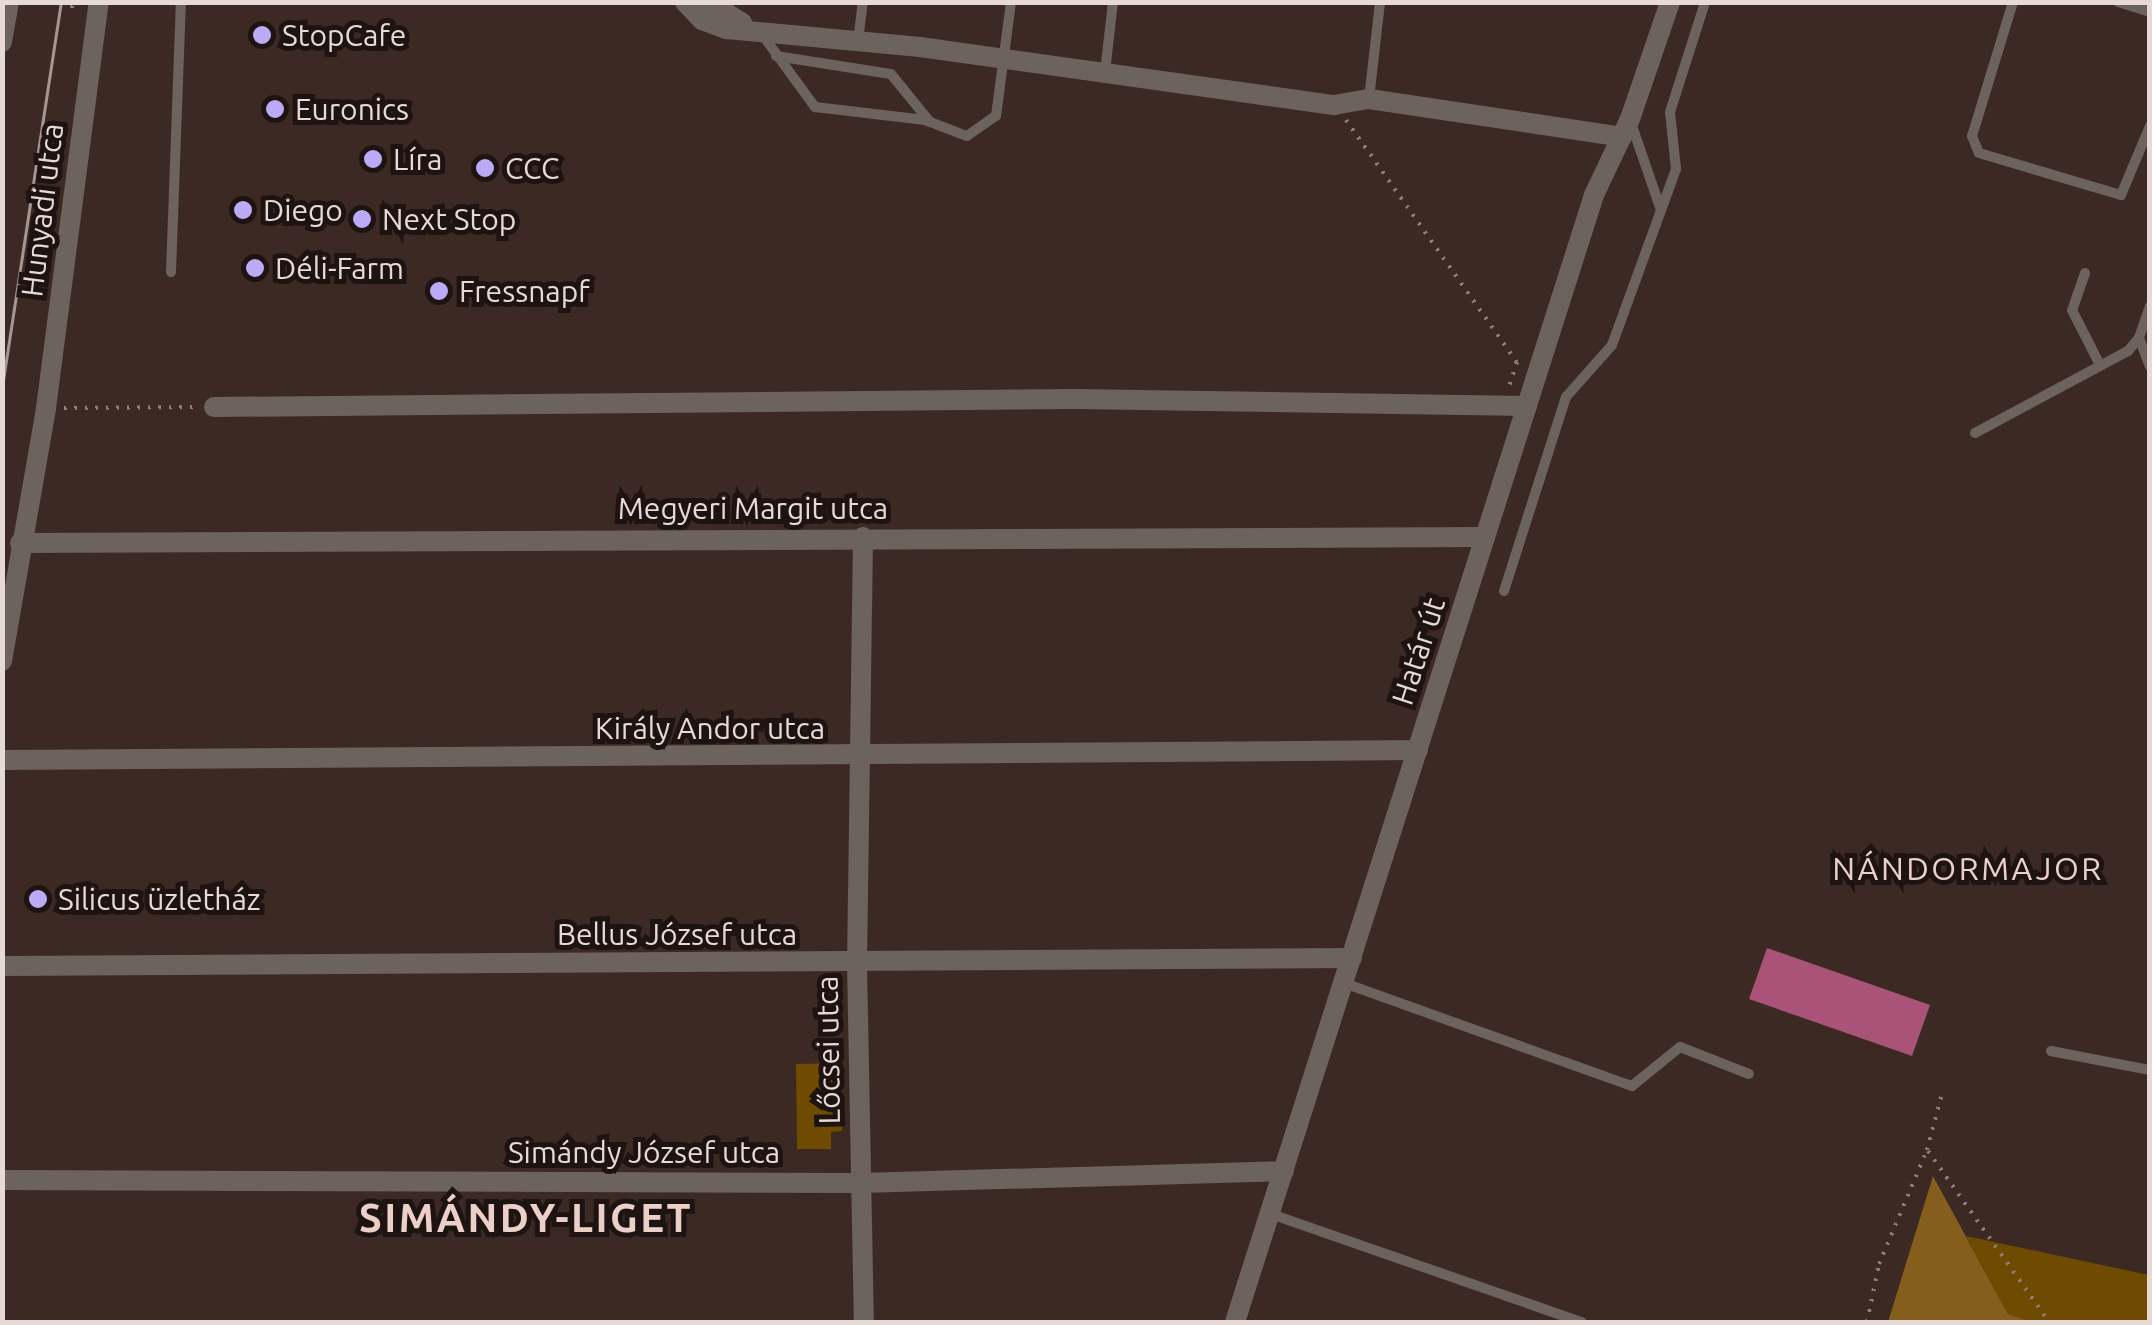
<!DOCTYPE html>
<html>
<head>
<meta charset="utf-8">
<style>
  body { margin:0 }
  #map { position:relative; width:2152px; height:1325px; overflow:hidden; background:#3d2923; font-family:Ubuntu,sans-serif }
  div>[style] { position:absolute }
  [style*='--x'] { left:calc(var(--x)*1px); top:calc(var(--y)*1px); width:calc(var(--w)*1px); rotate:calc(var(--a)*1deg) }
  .green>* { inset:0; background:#6f4a01 }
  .forest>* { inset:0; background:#855e1d }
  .water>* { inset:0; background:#a85377 }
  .path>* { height:4px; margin-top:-2px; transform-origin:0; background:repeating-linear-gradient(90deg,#8e7d79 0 2.5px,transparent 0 10.5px) }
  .service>* { height:10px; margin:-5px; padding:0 5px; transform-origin:5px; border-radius:5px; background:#6c635d }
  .minor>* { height:20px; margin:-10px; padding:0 10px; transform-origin:10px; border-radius:10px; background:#6c635d }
  .tram>* { height:2.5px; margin:-1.25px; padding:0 1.25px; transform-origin:1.25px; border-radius:1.25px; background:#a69691 }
  .dots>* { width:28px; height:28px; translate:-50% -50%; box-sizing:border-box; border:5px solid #1d1411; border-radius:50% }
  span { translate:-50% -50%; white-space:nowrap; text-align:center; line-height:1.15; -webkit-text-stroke:10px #1d1411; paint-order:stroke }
  .poi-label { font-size:30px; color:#e7d9d6 }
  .left { translate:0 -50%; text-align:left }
  .street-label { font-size:30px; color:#e7d9d6 }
  .neighbourhood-label { font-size:32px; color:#ebd0c8; letter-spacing:2.5px }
  .district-label { font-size:40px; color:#ebd0c8; font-weight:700; letter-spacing:2.5px }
  .frame { position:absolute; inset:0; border:5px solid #e7d9d6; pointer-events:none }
</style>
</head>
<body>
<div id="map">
  <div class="green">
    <div style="clip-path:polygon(842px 1063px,842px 1131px,831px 1132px,831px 1149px,797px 1149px,796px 1064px)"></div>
    <div style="clip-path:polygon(1966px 1236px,2149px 1275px,2149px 1322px,2032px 1322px,2008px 1314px)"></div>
  </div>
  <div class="forest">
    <div style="clip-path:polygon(1933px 1176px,2008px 1314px,2032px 1322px,1888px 1322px)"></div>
  </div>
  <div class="water">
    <div style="clip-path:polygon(1767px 948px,1930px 1005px,1912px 1056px,1749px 999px)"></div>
  </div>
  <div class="path">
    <div style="--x:72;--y:8;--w:6;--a:-81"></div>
    <div style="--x:1346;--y:120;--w:296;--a:54.8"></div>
    <div style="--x:1517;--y:362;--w:28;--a:108"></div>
    <div style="--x:64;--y:408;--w:130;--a:-0.4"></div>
    <div style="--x:1928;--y:1151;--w:209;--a:54.7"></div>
    <div style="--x:1867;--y:1322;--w:59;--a:-78.3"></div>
    <div style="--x:1879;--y:1264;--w:124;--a:-67.2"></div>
    <div style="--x:1927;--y:1150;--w:62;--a:-75.1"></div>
  </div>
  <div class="service">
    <div style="--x:2013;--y:2;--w:140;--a:107"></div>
    <div style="--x:1972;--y:136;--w:18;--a:68"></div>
    <div style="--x:1979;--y:153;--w:148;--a:16.5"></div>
    <div style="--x:2121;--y:195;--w:75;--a:-67.2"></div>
    <div style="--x:2118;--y:2;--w:34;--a:17"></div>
    <div style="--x:761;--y:33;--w:92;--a:53.9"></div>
    <div style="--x:815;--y:107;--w:111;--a:6.7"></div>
    <div style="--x:925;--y:120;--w:45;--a:20.9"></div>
    <div style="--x:967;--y:136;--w:35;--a:-35"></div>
    <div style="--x:996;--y:116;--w:115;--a:-82.5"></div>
    <div style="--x:858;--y:41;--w:39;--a:-83"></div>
    <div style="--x:776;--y:56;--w:116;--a:8.9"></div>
    <div style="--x:891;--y:74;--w:62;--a:50.9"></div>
    <div style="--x:1105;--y:72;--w:70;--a:-83.5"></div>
    <div style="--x:1369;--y:99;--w:98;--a:-83.5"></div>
    <div style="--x:1630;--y:120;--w:95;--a:71"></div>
    <div style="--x:171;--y:272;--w:270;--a:-87.9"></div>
    <div style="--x:2085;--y:273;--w:39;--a:109"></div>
    <div style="--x:2072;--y:310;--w:62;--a:63"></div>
    <div style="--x:2150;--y:306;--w:34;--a:109"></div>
    <div style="--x:2139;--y:338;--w:30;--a:69"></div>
    <div style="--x:1975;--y:433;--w:174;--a:-28.2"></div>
    <div style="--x:2128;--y:351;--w:17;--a:-50"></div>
    <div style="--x:1504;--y:591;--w:204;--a:-72.3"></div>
    <div style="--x:1566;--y:397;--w:69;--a:-48.5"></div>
    <div style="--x:1612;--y:345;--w:187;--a:-70"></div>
    <div style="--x:1676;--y:169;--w:57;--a:-96"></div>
    <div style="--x:1670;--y:112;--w:115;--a:-72.3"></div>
    <div style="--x:1344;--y:983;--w:306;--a:19.7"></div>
    <div style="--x:1632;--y:1086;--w:62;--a:-39.1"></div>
    <div style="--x:1680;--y:1047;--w:74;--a:21.4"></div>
    <div style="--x:2051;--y:1051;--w:101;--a:10.9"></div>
    <div style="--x:1271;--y:1214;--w:329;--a:19.2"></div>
  </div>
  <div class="minor">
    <div style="--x:685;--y:2;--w:25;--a:47"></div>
    <div style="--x:702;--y:20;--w:27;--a:20"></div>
    <div style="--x:727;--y:29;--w:194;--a:5.3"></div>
    <div style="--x:920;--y:47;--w:418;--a:8"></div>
    <div style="--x:1334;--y:105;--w:36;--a:-10"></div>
    <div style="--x:1369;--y:99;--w:256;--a:8.5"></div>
    <div style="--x:709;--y:2;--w:39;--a:32"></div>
    <div style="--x:2;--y:42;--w:41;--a:-80.1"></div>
    <div style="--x:214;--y:407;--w:861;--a:-0.53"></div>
    <div style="--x:1075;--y:399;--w:452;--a:0.9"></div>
    <div style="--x:863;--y:537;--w:427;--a:90.8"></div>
    <div style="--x:857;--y:964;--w:358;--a:88.9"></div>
    <div style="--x:20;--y:543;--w:1465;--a:-0.23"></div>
    <div style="--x:2;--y:661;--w:257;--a:-80.1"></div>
    <div style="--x:46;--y:408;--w:409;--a:-82.6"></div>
    <div style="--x:2;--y:760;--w:1416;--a:-0.4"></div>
    <div style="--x:2;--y:966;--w:1350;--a:-0.34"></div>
    <div style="--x:2;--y:1180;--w:858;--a:0.2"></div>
    <div style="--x:860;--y:1183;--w:424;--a:-1.6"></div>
    <div style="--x:1235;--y:1322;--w:1183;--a:-72.33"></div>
    <div style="--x:1594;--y:195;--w:84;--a:-64.7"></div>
    <div style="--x:1630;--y:119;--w:124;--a:-71.1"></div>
  </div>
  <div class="tram">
    <div style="--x:2;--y:387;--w:389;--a:-81.3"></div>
  </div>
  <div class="dots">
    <div style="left:262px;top:35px;background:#bcaaf6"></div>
    <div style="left:275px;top:109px;background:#bcaaf6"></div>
    <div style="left:373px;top:159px;background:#bcaaf6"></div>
    <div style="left:485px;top:168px;background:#bcaaf6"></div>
    <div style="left:243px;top:210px;background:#bcaaf6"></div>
    <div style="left:362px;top:219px;background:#bcaaf6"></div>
    <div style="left:255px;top:268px;background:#bcaaf6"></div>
    <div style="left:439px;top:291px;background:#bcaaf6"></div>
    <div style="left:38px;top:899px;background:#bcaaf6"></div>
  </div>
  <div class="poi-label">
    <span class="left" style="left:282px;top:35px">StopCafe</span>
    <span class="left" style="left:295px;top:109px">Euronics</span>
    <span class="left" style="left:393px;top:159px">Líra</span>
    <span class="left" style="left:505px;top:168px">CCC</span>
    <span class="left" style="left:263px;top:210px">Diego</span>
    <span class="left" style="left:382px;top:219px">Next Stop</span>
    <span class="left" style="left:275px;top:268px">Déli-Farm</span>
    <span class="left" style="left:459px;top:291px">Fressnapf</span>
    <span class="left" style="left:58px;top:899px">Silicus üzletház</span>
  </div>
  <div class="street-label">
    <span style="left:42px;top:210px;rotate:-83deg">Hunyadi utca</span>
    <span style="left:753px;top:508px">Megyeri Margit utca</span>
    <span style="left:1418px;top:651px;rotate:-72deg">Határ út</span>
    <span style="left:710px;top:728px">Király Andor utca</span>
    <span style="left:677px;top:934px">Bellus József utca</span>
    <span style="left:828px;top:1050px;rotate:-91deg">Lőcsei utca</span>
    <span style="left:644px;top:1152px">Simándy József utca</span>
  </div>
  <div class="neighbourhood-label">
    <span style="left:1968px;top:868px">NÁNDORMAJOR</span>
  </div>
  <div class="district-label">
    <span style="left:526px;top:1218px">SIMÁNDY-LIGET</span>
  </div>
  <div class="frame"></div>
</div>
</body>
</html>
